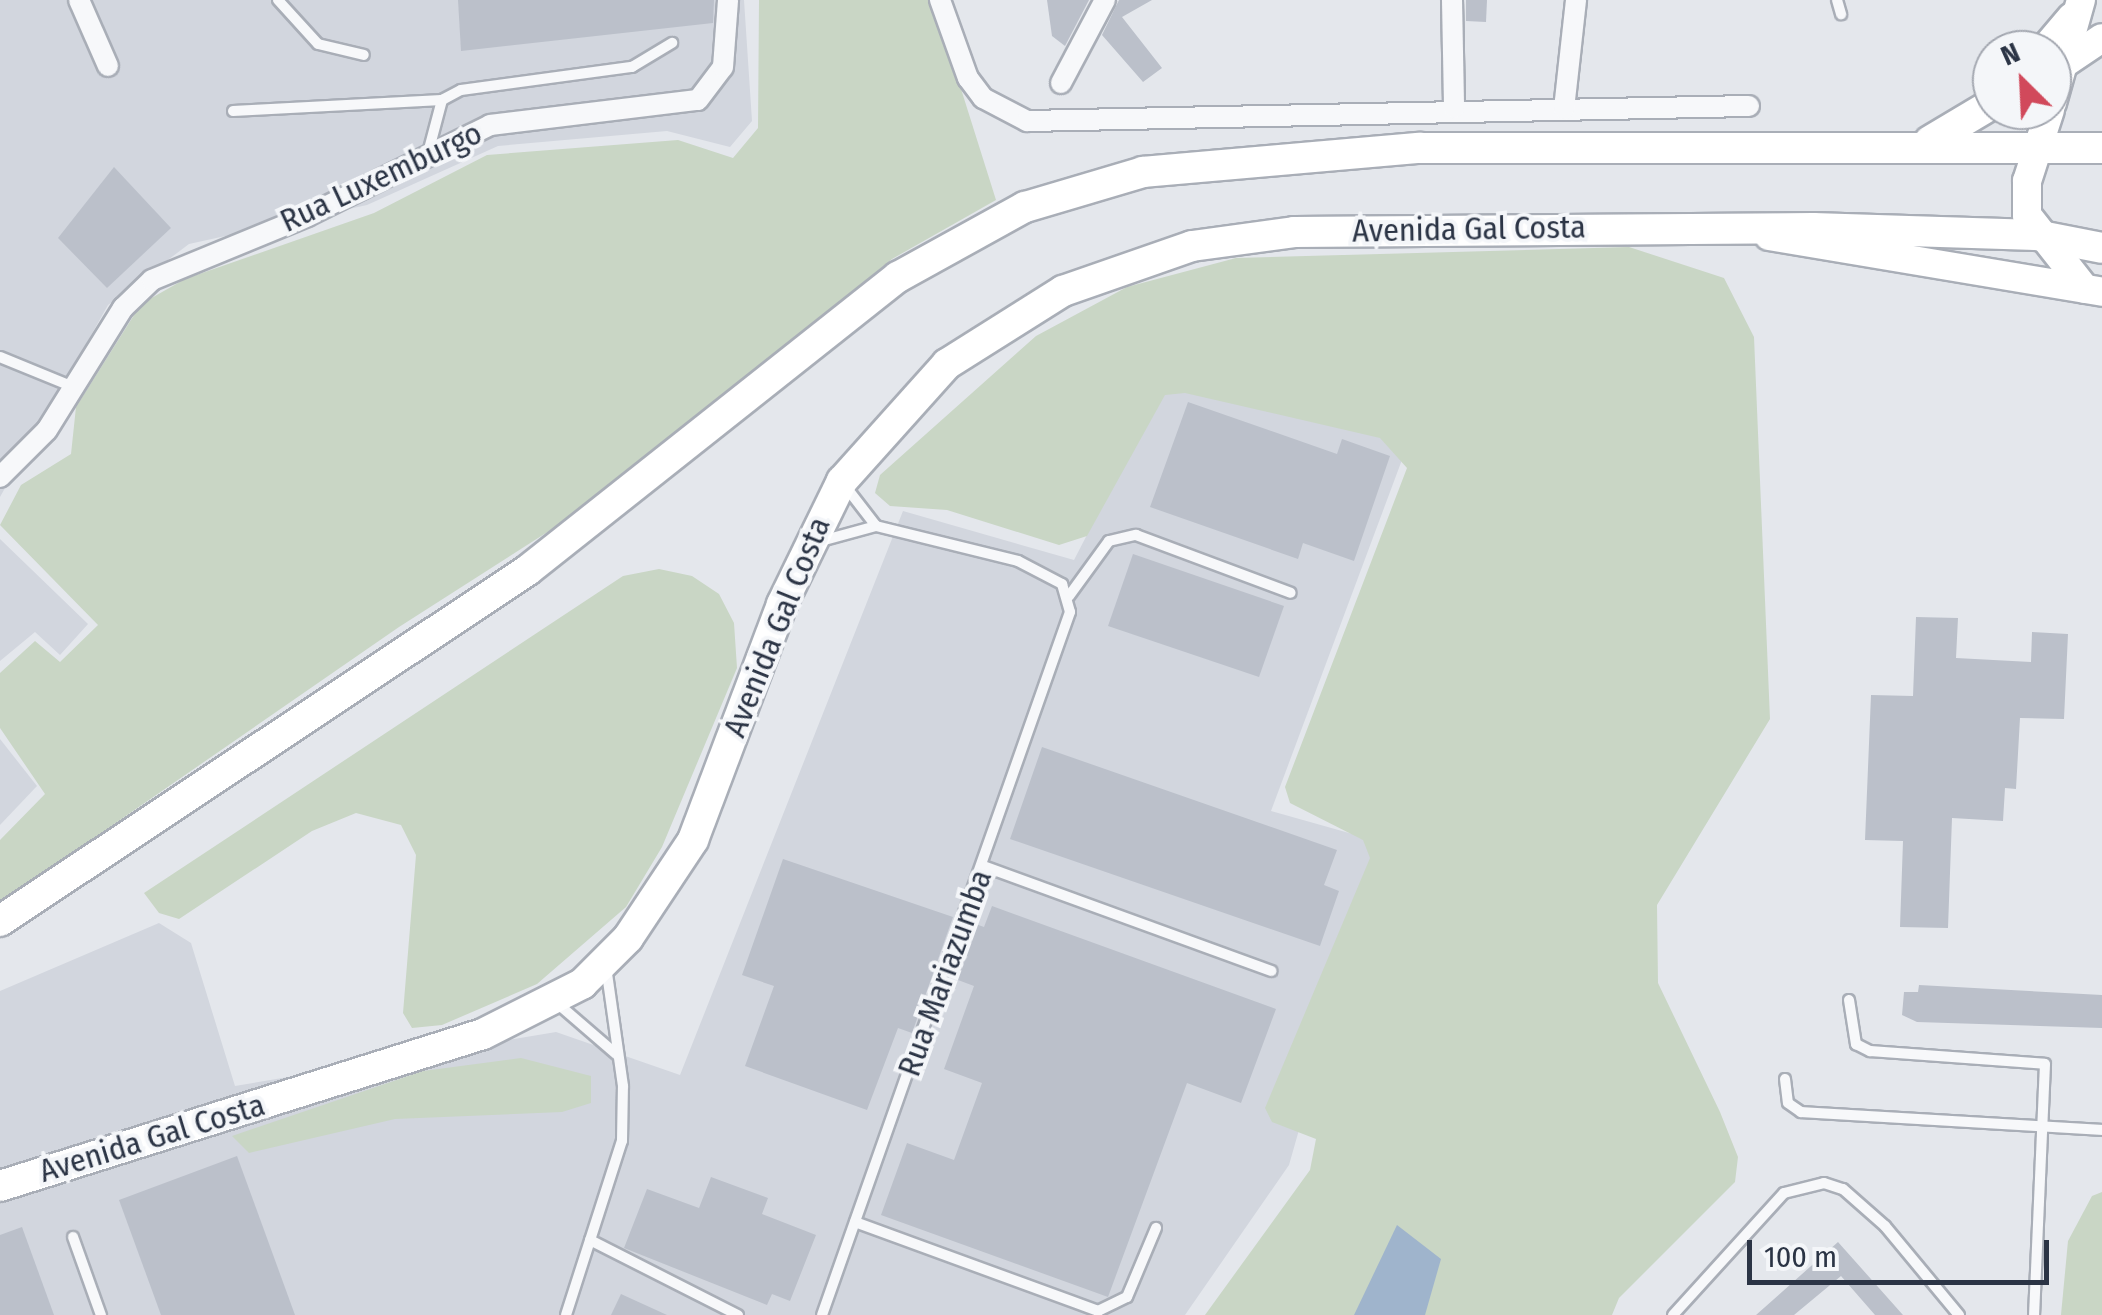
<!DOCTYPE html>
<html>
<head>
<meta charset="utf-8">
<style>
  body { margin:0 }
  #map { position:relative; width:2102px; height:1315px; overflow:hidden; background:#e4e7ec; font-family:"Fira Sans Condensed",sans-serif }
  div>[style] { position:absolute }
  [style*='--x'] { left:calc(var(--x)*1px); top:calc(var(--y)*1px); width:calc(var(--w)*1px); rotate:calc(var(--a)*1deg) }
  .built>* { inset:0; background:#d2d6de }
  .green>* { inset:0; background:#c9d6c5 }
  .water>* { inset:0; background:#9fb4cc }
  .building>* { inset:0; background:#bbc0ca }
  .roads { filter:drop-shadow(2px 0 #a9aeb7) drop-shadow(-2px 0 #a9aeb7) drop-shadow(0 2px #a9aeb7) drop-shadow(0 -2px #a9aeb7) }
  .lane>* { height:10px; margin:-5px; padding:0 5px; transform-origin:5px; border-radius:5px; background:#f7f8fa }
  .street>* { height:20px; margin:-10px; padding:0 10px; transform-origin:10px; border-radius:10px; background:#f7f8fa }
  .secondary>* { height:28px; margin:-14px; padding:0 14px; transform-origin:14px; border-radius:14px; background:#fff }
  .primary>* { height:30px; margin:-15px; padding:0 15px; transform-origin:15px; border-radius:15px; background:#fff }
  span { translate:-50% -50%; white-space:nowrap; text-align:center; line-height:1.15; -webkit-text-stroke:8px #f4f6f9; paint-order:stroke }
  .street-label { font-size:32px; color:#2b3445 }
  .north { position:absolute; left:1972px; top:30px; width:100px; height:100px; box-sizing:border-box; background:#f4f6f9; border:2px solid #a4a8b1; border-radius:50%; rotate:336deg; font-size:28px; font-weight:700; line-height:40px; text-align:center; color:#2b3445 }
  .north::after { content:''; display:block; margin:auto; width:35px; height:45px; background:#d1495b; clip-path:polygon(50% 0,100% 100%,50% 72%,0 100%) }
  .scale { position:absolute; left:1747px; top:1240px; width:302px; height:45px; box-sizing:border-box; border:5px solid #2b3445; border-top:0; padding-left:12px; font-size:30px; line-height:35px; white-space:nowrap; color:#2b3445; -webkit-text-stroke:8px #f4f6f9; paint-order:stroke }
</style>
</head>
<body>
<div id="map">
  <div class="built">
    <div style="clip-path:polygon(0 0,744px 0,752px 121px,730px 147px,667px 131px,498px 146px,367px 205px,189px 244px,108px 305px,0 497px)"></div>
    <div style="clip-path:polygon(1164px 386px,1412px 433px,1271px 811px,1381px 842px,1289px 1165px,1185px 1315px,0 1315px,0 991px,159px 923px,191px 943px,235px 1086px,556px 1032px,680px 1075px,903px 511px,1074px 560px)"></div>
    <div style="clip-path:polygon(0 539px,88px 624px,60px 655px,35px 632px,0 661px)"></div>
    <div style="clip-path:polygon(0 739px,37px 786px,0 825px)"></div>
  </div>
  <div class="green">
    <div style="clip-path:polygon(759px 0,933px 0,996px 200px,892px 259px,610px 492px,399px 627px,0 903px,0 840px,45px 794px,0 728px,0 673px,35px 641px,60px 662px,98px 625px,0 525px,21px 485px,71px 454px,76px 407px,141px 304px,185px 279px,374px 213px,487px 155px,678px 140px,733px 158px,758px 128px)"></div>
    <div style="clip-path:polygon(1629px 247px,1724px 278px,1754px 337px,1770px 719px,1657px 905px,1658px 983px,1720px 1112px,1738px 1157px,1735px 1182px,1619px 1298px,1612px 1315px,1205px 1315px,1310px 1170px,1316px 1139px,1272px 1122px,1265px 1108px,1370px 858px,1363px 840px,1290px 803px,1285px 787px,1407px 468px,1380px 438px,1185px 393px,1165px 395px,1087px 536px,1059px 545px,947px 510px,890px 506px,875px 493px,880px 475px,1036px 336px,1127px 287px,1236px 258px)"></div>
    <div style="clip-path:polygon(659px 569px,692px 576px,719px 594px,734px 623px,737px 668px,662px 847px,626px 907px,537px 984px,442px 1025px,412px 1028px,403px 1013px,416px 855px,401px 825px,356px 813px,312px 831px,179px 919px,159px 913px,144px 893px,623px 576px)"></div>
    <div style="clip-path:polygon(521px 1058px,591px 1076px,591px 1103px,562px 1112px,395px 1119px,249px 1153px,232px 1136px,423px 1071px)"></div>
    <div style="clip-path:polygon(2102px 1192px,2102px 1315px,2061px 1315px,2068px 1241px,2092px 1196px)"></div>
  </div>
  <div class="water">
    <div style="clip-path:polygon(1397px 1225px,1441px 1259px,1425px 1315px,1354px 1315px)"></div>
  </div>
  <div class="building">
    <div style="clip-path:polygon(458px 0,714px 0,713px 23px,461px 51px)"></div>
    <div style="clip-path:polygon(1047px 0,1089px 0,1065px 46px,1052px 36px)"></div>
    <div style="clip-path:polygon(1119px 0,1152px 0,1122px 17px,1162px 68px,1143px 82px,1102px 35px)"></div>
    <div style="clip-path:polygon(1466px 0,1487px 0,1486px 22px,1466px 21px)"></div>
    <div style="clip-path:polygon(114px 167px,171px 228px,107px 288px,58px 238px)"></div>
    <div style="clip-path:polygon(1188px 402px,1337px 454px,1342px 439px,1390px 456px,1354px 561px,1303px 543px,1298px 559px,1150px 507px)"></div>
    <div style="clip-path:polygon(1133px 554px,1284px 606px,1259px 677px,1108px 626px)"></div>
    <div style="clip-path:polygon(1916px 617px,1958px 618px,1956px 658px,2031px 662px,2032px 632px,2068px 634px,2064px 719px,2020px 718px,2016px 789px,2005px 788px,2003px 821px,1952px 818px,1948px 928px,1900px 927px,1903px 841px,1865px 840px,1871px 695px,1913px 696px)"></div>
    <div style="clip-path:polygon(1042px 747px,1337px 850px,1324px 885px,1339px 891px,1320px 946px,1010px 839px)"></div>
    <div style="clip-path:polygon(783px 859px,953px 917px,912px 1033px,898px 1028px,867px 1110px,745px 1066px,774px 986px,742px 975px)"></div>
    <div style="clip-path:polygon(992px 906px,1276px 1009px,1241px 1103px,1187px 1083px,1108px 1297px,881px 1215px,907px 1143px,954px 1160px,982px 1083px,944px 1069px,974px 986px,950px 977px,970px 922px,984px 927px)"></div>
    <div style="clip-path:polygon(1919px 985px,2102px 995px,2102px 1028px,1917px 1022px,1902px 1015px,1904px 992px,1918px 992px)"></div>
    <div style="clip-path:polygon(237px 1156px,295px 1315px,161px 1315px,119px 1200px)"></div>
    <div style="clip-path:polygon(711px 1177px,768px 1198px,762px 1214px,816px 1235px,790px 1301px,772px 1294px,767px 1305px,624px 1248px,647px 1189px,699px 1208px)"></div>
    <div style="clip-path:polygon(22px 1227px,54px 1315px,0 1315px,0 1235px)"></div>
    <div style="clip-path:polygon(1838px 1242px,1903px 1315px,1875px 1315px,1841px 1276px,1794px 1315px,1756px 1315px)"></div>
    <div style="clip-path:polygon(621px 1294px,667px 1315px,611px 1315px)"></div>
  </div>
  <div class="roads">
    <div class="lane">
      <div style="--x:278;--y:0;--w:59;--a:47.7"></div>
      <div style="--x:318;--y:44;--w:47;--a:13.4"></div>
      <div style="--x:1837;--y:0;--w:15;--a:74"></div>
      <div style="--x:233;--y:111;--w:209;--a:-3"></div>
      <div style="--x:428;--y:153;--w:55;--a:-75.2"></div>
      <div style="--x:442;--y:100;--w:21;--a:-28"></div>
      <div style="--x:461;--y:90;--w:173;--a:-7.7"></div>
      <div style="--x:632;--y:67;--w:47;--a:-31"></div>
      <div style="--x:0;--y:357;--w:79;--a:22.3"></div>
      <div style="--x:846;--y:487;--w:49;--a:52.4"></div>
      <div style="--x:821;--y:541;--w:57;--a:-15.3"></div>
      <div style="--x:876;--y:526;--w:146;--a:13.8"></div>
      <div style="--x:1018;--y:561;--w:50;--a:27.6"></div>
      <div style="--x:1062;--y:584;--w:29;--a:74"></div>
      <div style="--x:1070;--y:612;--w:745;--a:109.43"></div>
      <div style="--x:1069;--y:596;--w:68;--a:-54"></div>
      <div style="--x:1109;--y:541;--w:28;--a:-13"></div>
      <div style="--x:1136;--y:535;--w:165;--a:20.5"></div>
      <div style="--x:983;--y:866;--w:307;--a:20"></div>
      <div style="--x:1849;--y:1000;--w:45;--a:81"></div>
      <div style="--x:1856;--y:1044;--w:16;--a:27"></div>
      <div style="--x:1870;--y:1051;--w:175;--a:4.2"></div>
      <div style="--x:2045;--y:1064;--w:251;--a:92.5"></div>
      <div style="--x:557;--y:1003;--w:78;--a:40.8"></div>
      <div style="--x:1785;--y:1079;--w:24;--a:83"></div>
      <div style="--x:1788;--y:1103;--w:16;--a:35"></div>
      <div style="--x:1801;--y:1112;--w:302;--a:3.4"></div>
      <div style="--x:855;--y:1222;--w:259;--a:20.1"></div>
      <div style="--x:1098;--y:1311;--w:32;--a:-26"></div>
      <div style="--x:1127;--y:1297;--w:75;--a:-67.2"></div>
      <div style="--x:73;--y:1237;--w:83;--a:70.3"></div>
      <div style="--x:590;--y:1240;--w:166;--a:26.9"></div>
      <div style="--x:566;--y:1315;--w:183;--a:-72.2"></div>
      <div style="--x:622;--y:1141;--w:55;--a:-89"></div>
      <div style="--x:623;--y:1086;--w:121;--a:-98.1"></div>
      <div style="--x:1673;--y:1315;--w:165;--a:-47.7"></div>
      <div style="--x:1784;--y:1193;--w:41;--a:-14"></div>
      <div style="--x:1824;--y:1183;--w:20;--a:18"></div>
      <div style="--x:1843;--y:1189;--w:56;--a:41.4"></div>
      <div style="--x:1885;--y:1226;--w:116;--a:50.3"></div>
    </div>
    <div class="street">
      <div style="--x:79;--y:0;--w:72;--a:66.3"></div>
      <div style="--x:940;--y:0;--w:83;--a:70.3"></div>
      <div style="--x:968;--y:78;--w:25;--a:53"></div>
      <div style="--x:983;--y:98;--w:50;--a:27.6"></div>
      <div style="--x:1027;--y:121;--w:722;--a:-1.19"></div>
      <div style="--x:1452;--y:0;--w:108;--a:88.9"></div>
      <div style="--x:1061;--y:83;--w:94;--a:-62.1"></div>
      <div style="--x:1564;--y:109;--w:110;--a:-83.7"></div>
      <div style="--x:0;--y:477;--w:66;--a:-45"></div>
      <div style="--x:47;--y:430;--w:144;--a:-58.1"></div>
      <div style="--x:123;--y:308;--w:40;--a:-44"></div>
      <div style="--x:152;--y:280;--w:168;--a:-22.4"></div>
      <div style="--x:307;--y:216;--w:204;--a:-26.4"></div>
      <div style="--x:490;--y:125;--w:209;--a:-6.9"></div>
      <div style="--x:698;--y:100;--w:41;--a:-52.9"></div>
      <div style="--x:723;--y:67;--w:67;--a:-85.7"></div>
    </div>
    <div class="secondary">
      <div style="--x:2062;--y:65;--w:48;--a:-34"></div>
      <div style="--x:2052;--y:103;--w:107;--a:-74.3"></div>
      <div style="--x:2050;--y:110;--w:75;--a:107.9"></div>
      <div style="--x:2027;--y:181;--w:34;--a:90"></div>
      <div style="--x:2027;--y:215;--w:94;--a:51.9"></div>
      <div style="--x:1769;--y:236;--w:338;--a:9.5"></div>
    </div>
    <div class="primary">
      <div style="--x:2045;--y:50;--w:42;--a:-49.8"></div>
      <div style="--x:1930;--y:141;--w:72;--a:-30.8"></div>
      <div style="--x:0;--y:921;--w:634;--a:-33.61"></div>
      <div style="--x:528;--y:570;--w:472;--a:-38.4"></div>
      <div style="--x:898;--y:277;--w:145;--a:-28.9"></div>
      <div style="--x:1025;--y:207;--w:123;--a:-16.5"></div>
      <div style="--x:1143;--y:172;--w:277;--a:-5"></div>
      <div style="--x:1419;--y:148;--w:683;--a:0"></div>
      <div style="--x:0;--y:1186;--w:506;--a:-17.47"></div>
      <div style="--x:483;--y:1034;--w:111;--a:-26.8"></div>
      <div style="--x:582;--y:984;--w:65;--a:-45"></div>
      <div style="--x:628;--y:938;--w:118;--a:-56.4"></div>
      <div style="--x:693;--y:840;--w:252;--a:-69.3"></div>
      <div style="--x:782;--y:604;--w:137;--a:-64"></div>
      <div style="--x:842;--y:481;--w:157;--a:-48.1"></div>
      <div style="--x:947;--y:364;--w:137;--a:-32.2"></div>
      <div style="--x:1063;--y:291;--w:137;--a:-19.2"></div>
      <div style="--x:1192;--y:246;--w:103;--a:-7.8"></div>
      <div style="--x:1294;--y:232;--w:519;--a:-0.44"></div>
      <div style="--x:1813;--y:228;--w:223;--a:1.8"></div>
      <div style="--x:2036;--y:235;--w:67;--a:11.1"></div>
    </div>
  </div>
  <div class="street-label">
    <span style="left:381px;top:177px;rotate:-25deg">Rua Luxemburgo</span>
    <span style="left:1469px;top:229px;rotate:-1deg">Avenida Gal Costa</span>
    <span style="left:777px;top:627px;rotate:-68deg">Avenida Gal Costa</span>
    <span style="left:945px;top:973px;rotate:-70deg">Rua Mariazumba</span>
    <span style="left:152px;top:1138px;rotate:-17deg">Avenida Gal Costa</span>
  </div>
  <div class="north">N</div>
  <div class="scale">100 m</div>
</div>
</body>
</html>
